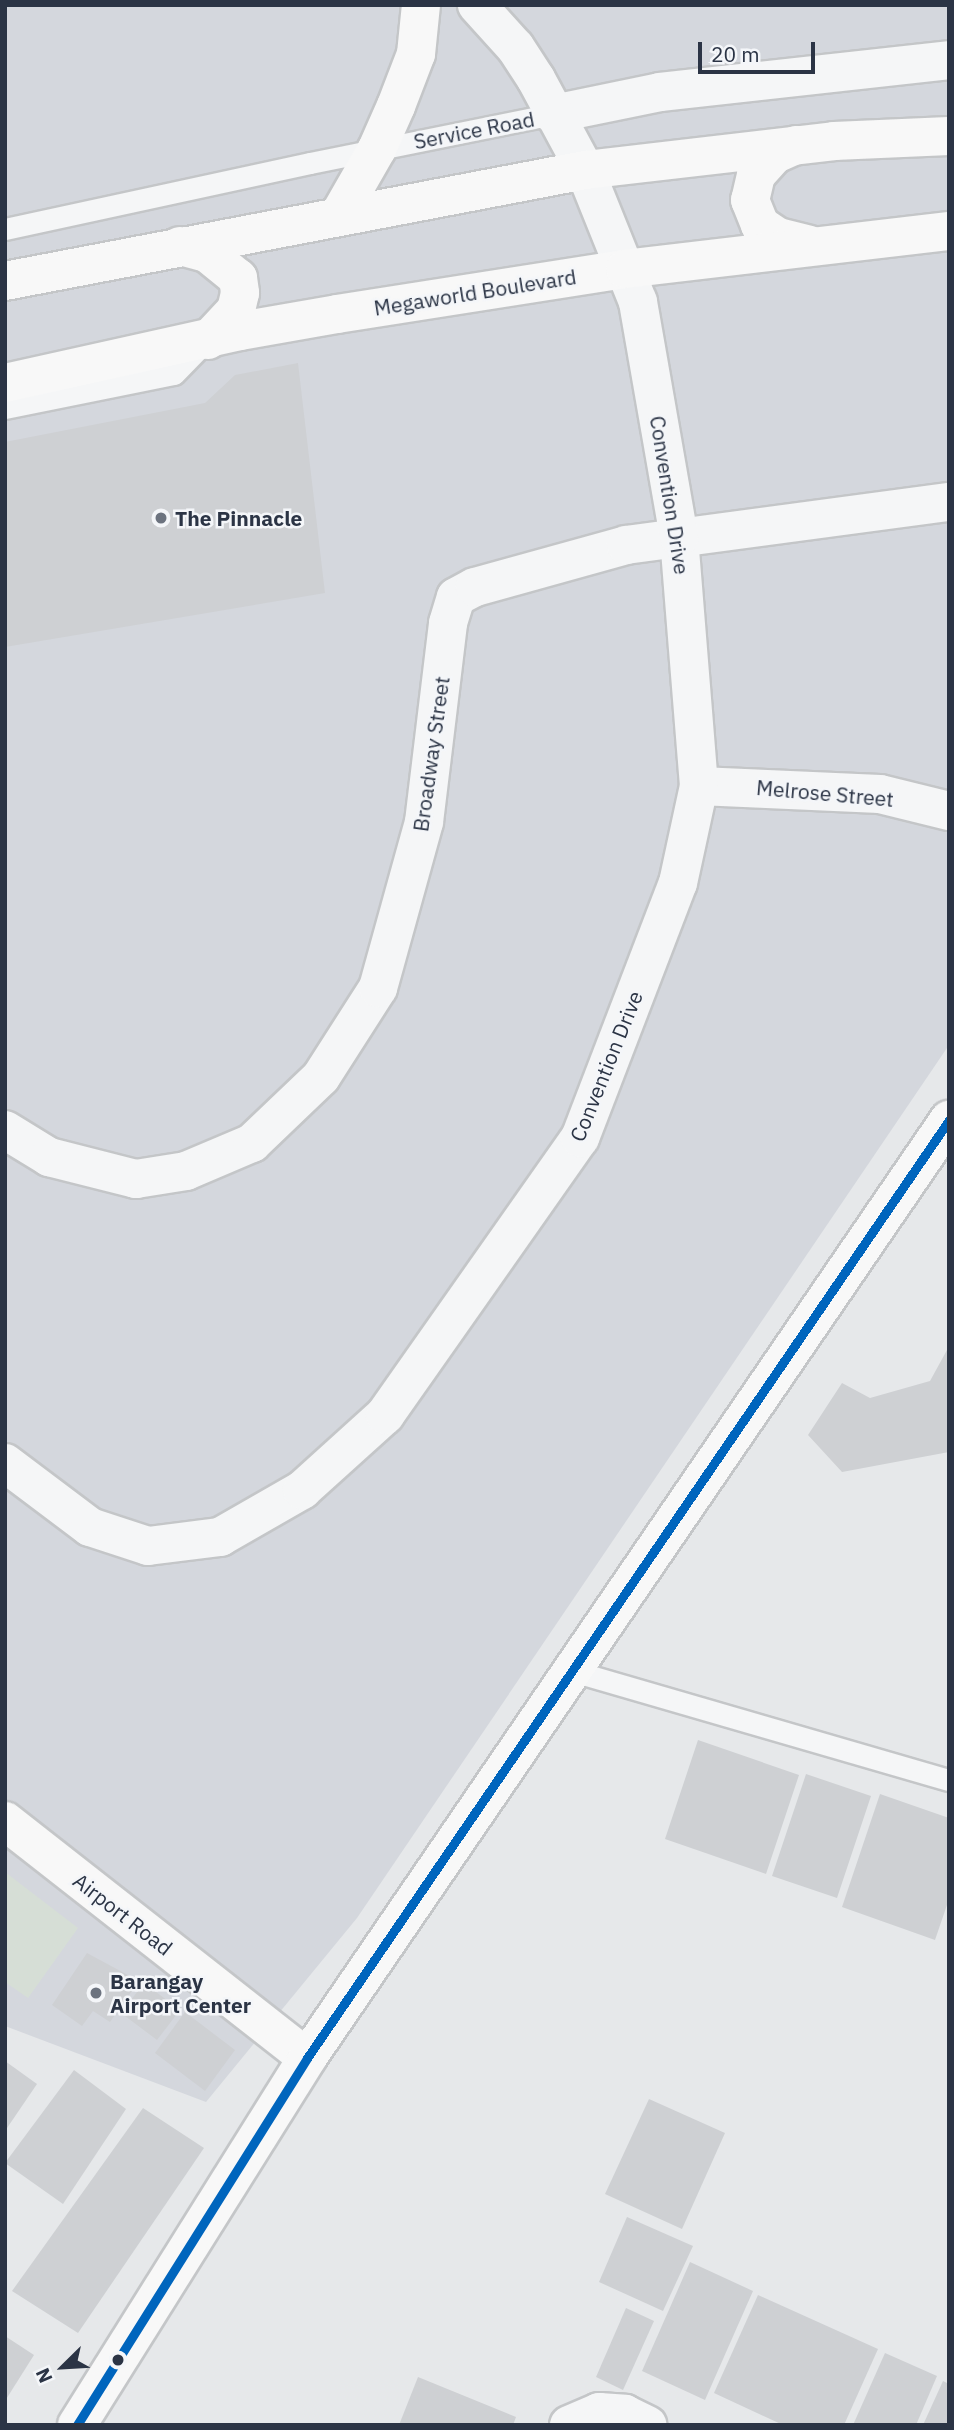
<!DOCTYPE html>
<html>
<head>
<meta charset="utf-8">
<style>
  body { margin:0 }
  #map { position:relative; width:954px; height:2430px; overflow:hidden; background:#e6e8ea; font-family:"IBM Plex Sans",sans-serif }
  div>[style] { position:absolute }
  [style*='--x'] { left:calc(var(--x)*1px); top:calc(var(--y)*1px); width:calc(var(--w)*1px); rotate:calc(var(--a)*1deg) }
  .built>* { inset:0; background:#d4d7dd }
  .green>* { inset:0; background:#d6ded6 }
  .building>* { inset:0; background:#ced0d3 }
  .roads { filter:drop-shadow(2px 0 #c4c6c8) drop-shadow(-2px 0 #c4c6c8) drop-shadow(0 2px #c4c6c8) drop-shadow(0 -2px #c4c6c8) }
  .lane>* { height:21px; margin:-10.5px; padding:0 10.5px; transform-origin:10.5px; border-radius:10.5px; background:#f5f6f7 }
  .street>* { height:38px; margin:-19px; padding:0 19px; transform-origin:19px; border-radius:19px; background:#f5f6f7 }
  .secondary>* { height:38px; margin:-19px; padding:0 19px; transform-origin:19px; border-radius:19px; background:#f8f8f8 }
  .bus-1>* { height:9px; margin:-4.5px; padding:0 4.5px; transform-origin:4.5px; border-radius:4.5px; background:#0065bd }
  .dots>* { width:19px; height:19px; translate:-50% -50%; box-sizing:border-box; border:4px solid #f4f6f9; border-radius:50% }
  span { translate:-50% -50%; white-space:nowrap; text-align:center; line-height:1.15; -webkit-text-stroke:5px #f4f6f9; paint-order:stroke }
  .street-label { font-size:21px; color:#2b3445 }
  .poi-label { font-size:21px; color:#2b3445; font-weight:700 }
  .left { translate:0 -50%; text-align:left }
  .frame { position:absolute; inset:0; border:7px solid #2b3445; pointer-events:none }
  .north { position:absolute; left:28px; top:2332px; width:70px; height:70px; -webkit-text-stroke:5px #f4f6f9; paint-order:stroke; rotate:246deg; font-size:19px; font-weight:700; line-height:28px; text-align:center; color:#2b3445 }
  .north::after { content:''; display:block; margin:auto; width:24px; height:32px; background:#2b3445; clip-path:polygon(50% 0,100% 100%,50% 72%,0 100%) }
  .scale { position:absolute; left:698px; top:42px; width:117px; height:32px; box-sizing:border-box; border:4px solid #2b3445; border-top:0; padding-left:9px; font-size:21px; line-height:24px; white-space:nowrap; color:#2b3445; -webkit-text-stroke:5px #f4f6f9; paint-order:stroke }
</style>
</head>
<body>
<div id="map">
  <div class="built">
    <div style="clip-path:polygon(5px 5px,949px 5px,949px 1045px,357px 1918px,206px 2102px,5px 2026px)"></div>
  </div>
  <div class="green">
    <div style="clip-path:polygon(5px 1872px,78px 1928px,28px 1998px,5px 1982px)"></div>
  </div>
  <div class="building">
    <div style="clip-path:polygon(298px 363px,325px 593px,5px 647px,5px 442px,205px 403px,235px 375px)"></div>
    <div style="clip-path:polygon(947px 1350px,949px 1452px,842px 1472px,808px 1435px,842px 1383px,870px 1398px,930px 1381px)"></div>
    <div style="clip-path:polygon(698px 1740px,799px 1775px,766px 1874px,665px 1839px)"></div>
    <div style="clip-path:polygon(806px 1774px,871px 1796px,837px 1898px,772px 1876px)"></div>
    <div style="clip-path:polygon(880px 1794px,949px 1818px,949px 1899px,935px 1940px,842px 1907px)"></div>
    <div style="clip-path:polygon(87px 1953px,139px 1981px,110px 2022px,93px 2011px,82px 2026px,52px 2005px)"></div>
    <div style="clip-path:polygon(144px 1983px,180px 2010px,157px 2040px,121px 2013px)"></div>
    <div style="clip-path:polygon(185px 2012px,235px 2050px,205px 2091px,155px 2053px)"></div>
    <div style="clip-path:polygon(5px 2061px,37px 2084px,5px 2131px)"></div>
    <div style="clip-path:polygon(74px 2070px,126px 2109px,63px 2204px,5px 2163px)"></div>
    <div style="clip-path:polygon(649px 2099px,725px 2133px,682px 2229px,605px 2194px)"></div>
    <div style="clip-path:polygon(143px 2108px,204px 2148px,78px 2333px,12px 2291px)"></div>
    <div style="clip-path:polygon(627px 2217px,693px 2246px,663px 2311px,599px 2282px)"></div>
    <div style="clip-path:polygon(690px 2262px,753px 2291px,705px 2400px,642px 2371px)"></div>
    <div style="clip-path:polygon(758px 2295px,878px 2349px,844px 2425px,783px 2425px,714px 2393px)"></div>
    <div style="clip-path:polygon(626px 2308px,654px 2321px,623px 2390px,596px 2377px)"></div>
    <div style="clip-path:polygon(5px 2336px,34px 2355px,5px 2401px)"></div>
    <div style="clip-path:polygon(885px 2353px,937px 2376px,916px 2425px,853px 2425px)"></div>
    <div style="clip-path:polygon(418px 2377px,516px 2417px,513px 2425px,399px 2425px)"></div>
    <div style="clip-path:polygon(943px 2381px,949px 2384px,949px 2425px,923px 2425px)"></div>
  </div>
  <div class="roads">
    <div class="lane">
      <div style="--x:5;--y:229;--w:312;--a:-12.2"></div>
      <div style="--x:310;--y:163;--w:248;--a:-11.4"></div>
      <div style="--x:5;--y:408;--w:172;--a:-11.4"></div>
      <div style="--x:174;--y:374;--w:43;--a:-45.9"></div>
      <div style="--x:573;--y:1671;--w:391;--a:16.2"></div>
    </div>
    <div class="street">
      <div style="--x:553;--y:114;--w:109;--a:-11.6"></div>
      <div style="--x:660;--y:92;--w:291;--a:-6.3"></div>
      <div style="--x:699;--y:786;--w:181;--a:2.5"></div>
      <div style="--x:880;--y:794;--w:71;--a:13.8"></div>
      <div style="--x:5;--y:1130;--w:52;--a:31.5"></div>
      <div style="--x:49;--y:1157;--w:90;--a:14.2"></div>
      <div style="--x:136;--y:1179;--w:51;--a:-9.1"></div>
      <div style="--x:186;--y:1171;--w:72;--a:-23"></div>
      <div style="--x:252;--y:1143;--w:95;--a:-43.7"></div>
      <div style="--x:321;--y:1077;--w:106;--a:-57.4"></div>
      <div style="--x:378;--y:988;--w:172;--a:-74.5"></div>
      <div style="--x:424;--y:822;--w:200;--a:-83.1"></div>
      <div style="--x:448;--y:623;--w:27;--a:-73"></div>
      <div style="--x:456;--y:597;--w:21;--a:-28"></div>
      <div style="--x:475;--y:587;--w:157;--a:-15.5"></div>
      <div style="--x:626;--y:545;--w:326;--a:-7.6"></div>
      <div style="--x:5;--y:1463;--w:106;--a:37"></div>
      <div style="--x:90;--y:1527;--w:61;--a:18.1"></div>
      <div style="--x:148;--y:1546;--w:73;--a:-7.1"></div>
      <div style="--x:220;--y:1537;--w:95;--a:-29.8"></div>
      <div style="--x:302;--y:1490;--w:112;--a:-42.1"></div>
      <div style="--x:385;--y:1415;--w:339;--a:-54.9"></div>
      <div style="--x:580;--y:1138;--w:273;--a:-69"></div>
      <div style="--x:678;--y:883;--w:99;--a:-77.8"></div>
      <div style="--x:699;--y:786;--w:250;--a:-94.6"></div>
      <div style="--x:679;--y:537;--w:239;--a:-99.9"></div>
      <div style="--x:638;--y:302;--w:142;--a:-111.9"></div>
      <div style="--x:585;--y:170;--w:103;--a:-118.3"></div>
      <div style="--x:536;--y:79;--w:38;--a:-123"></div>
      <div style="--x:515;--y:47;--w:57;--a:-132.1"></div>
      <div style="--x:569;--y:2425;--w:33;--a:-23"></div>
      <div style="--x:599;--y:2412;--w:26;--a:4"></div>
      <div style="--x:625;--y:2414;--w:25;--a:26"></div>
    </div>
    <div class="secondary">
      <div style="--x:796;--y:145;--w:24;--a:156"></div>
      <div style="--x:774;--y:155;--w:27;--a:132"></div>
      <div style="--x:756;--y:175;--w:26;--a:103"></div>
      <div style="--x:750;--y:200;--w:27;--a:68"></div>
      <div style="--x:760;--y:225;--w:22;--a:34"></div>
      <div style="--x:778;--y:237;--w:32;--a:14"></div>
      <div style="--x:338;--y:217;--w:78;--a:-60.2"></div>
      <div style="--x:377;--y:149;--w:47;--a:-66.2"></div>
      <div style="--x:396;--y:106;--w:56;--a:-69"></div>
      <div style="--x:416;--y:54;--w:49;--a:-84.2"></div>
      <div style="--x:180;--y:246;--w:28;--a:15"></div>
      <div style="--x:207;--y:253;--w:40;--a:39"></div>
      <div style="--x:238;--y:278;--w:15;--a:82"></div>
      <div style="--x:240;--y:293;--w:17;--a:103"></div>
      <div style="--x:236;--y:310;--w:41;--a:133"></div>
      <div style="--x:5;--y:281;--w:591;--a:-10.83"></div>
      <div style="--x:585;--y:170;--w:251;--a:-6.6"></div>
      <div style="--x:834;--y:141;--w:115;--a:-2.5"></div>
      <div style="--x:5;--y:383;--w:241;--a:-12.5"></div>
      <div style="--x:240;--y:331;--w:98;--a:-9.9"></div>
      <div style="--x:337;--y:314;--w:291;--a:-8.9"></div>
      <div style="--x:625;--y:269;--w:326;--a:-6.7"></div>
      <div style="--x:5;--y:1821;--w:384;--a:38.1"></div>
      <div style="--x:77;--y:2425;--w:433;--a:-57.9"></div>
      <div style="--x:307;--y:2058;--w:1137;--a:-55.61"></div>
    </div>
  </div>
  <div class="bus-1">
    <div style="--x:77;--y:2425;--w:433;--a:-57.9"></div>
    <div style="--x:307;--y:2058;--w:1137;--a:-55.61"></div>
  </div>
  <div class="dots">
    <div style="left:161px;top:518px;background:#6c737f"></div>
    <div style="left:96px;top:1993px;background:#6c737f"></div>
    <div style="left:118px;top:2360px;background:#2b3445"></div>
  </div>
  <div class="street-label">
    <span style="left:474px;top:130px;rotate:-11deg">Service Road</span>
    <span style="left:475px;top:292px;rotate:-9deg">Megaworld Boulevard</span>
    <span style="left:670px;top:495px;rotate:81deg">Convention Drive</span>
    <span style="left:431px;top:754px;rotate:-82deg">Broadway Street</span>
    <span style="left:825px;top:793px;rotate:5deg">Melrose Street</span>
    <span style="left:606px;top:1066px;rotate:-68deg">Convention Drive</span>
    <span style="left:123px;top:1914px;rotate:38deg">Airport Road</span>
  </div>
  <div class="poi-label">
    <span class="left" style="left:175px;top:518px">The Pinnacle</span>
    <span class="left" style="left:110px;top:1993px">Barangay<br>Airport Center</span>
  </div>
  <div class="frame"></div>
  <div class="north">N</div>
  <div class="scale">20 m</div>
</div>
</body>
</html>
